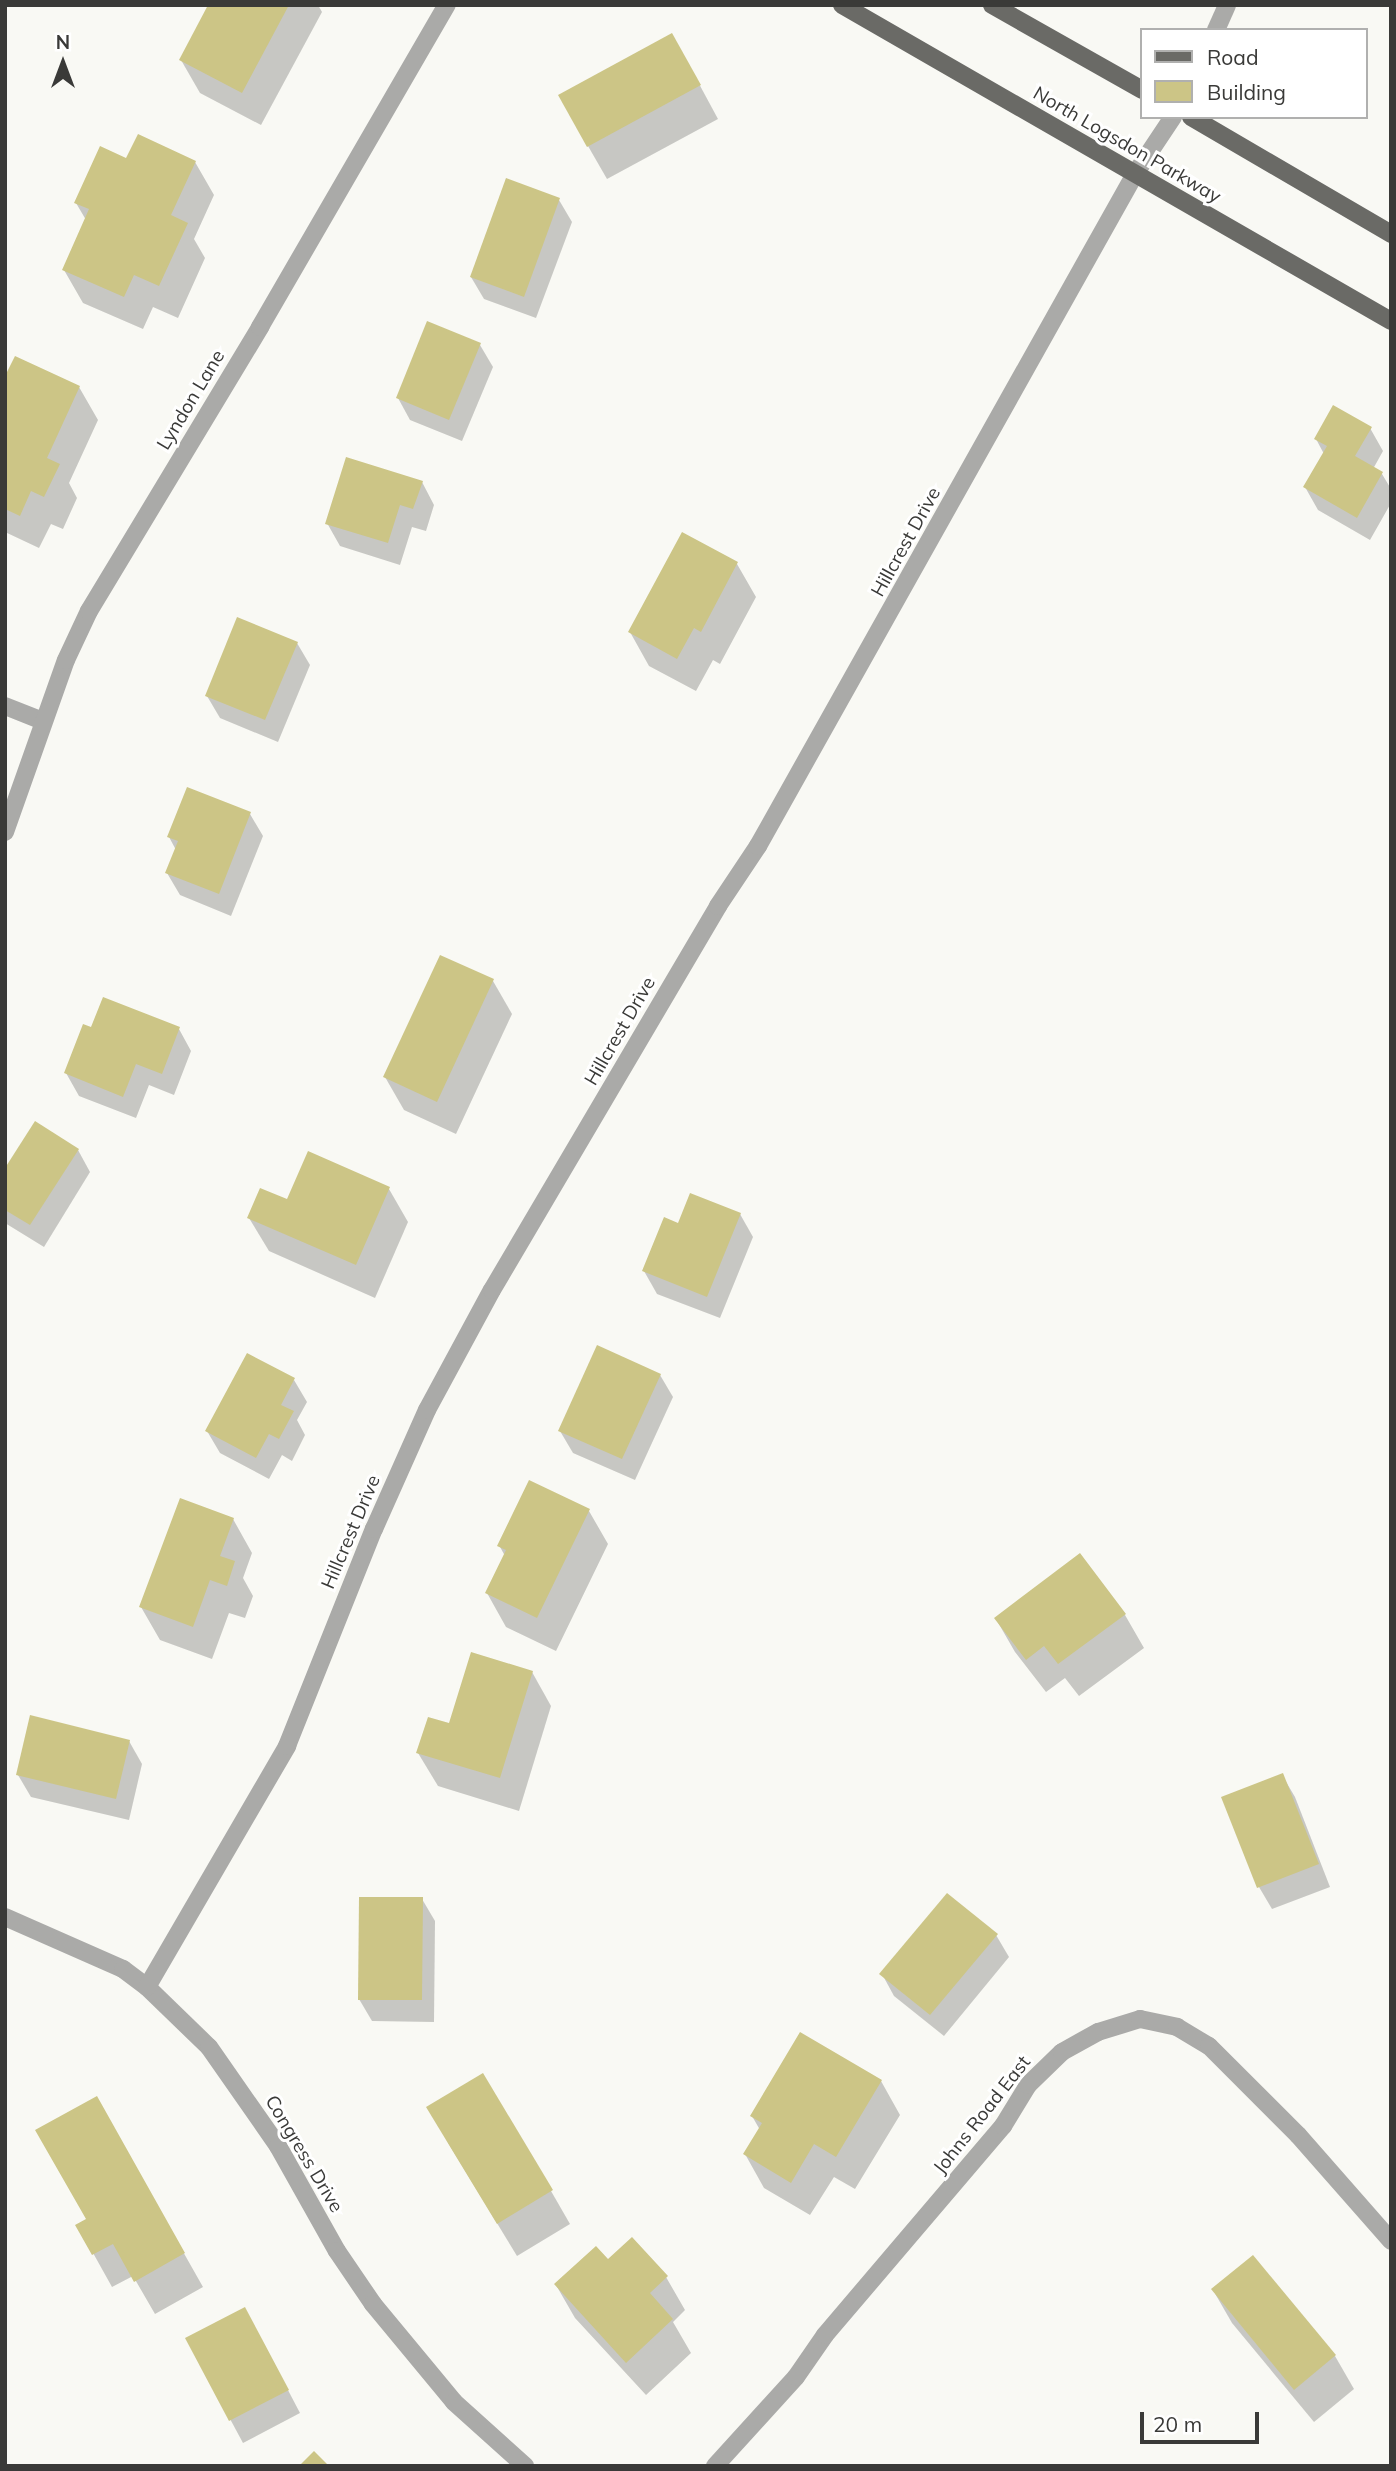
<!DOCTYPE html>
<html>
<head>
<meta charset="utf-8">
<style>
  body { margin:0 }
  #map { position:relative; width:1396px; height:2471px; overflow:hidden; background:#f9f9f4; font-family:Mulish,sans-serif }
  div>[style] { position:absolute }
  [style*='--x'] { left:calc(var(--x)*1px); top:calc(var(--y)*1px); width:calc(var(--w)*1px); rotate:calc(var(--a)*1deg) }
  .shadow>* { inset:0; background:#0003 }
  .building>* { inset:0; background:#ccc586 }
  .minor>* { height:18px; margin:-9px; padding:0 9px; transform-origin:9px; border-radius:9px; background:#aaaaa8 }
  .major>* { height:18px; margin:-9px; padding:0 9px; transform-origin:9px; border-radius:9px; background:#6a6a66 }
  span { translate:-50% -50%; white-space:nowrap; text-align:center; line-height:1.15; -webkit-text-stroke:6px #fff; paint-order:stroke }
  .street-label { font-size:19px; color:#3a3a38 }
  .frame { position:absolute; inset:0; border:7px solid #3a3a38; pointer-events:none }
  .legend { position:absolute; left:1140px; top:28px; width:228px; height:91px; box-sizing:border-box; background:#fff; border:2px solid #b0b0af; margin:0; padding:9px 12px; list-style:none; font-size:21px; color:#3a3a38 }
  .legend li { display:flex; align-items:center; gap:14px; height:35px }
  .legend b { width:35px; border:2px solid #b0b0af }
  .north { position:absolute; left:28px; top:28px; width:70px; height:70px; -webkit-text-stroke:5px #fff; paint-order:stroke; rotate:0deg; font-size:19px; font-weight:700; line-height:28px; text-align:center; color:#3a3a38 }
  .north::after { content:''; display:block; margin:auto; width:24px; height:32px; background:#3a3a38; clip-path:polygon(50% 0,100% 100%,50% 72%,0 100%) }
  .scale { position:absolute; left:1140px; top:2412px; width:119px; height:32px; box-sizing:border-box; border:4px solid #3a3a38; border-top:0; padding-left:9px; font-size:21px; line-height:24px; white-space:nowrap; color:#3a3a38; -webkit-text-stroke:5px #fff; paint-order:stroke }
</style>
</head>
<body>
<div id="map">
  <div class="shadow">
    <div style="clip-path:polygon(210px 5px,318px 5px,322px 12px,261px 125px,200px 93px,181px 60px)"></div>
    <div style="clip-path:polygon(691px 69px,718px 119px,607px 179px,588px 146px)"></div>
    <div style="clip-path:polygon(127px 160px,195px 162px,214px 195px,194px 239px,205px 258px,178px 318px,153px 307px,143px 329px,83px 303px,64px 270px,86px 220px,76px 203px)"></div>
    <div style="clip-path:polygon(559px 200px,572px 222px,536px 318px,484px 299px,471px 277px)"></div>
    <div style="clip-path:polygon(480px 345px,493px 367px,462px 441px,410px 420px,398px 398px)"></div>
    <div style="clip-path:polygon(5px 380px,79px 387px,98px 420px,69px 483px,77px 498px,63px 529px,51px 524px,39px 548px,5px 532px)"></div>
    <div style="clip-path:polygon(1370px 428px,1383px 451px,1373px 469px,1382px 474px,1391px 489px,1391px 503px,1370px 540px,1318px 510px,1305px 487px,1324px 454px,1316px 439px)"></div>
    <div style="clip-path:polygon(422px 482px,434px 505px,426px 531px,412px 527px,400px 565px,340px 546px,327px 523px)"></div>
    <div style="clip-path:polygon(682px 534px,737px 564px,756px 597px,720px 664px,713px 660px,696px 691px,649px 666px,630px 632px)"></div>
    <div style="clip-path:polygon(297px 643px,310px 665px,278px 742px,220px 718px,207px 696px)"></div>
    <div style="clip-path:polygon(250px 814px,263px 836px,231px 916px,180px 895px,167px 873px,176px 850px,169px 837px)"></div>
    <div style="clip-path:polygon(441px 957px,493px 981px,512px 1014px,456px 1134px,404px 1110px,385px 1077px)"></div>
    <div style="clip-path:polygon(179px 1029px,191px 1051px,174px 1095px,149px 1085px,136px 1118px,79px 1096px,66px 1073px,92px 1030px)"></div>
    <div style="clip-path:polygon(78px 1150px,90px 1172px,44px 1247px,5px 1223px,5px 1171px)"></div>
    <div style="clip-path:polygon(389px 1189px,408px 1222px,375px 1298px,269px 1251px,249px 1218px,288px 1201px)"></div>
    <div style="clip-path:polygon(740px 1214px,753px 1237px,720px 1318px,657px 1294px,644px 1271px,679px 1225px)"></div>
    <div style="clip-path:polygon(660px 1375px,673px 1397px,635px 1480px,573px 1453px,560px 1431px)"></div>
    <div style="clip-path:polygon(294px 1380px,307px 1402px,297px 1420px,305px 1435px,292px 1461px,282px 1455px,269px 1479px,220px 1453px,207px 1431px)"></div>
    <div style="clip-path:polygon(589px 1511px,608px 1544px,556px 1651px,506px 1627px,487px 1593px,505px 1556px,499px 1545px)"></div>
    <div style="clip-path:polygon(233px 1519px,252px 1553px,243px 1578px,253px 1596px,245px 1618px,229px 1613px,212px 1659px,160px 1640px,141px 1607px)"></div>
    <div style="clip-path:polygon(1125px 1615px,1144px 1648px,1079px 1696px,1065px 1678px,1046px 1692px,1015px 1652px,996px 1619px)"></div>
    <div style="clip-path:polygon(532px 1672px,551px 1706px,519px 1811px,438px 1786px,418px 1753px)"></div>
    <div style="clip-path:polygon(129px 1741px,142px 1764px,129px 1820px,31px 1797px,18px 1775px)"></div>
    <div style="clip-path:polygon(1282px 1775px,1295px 1797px,1330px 1887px,1272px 1909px,1259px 1887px)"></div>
    <div style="clip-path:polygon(422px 1899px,435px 1921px,434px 2022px,372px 2021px,359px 1999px)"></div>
    <div style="clip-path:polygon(996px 1935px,1009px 1957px,944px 2036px,894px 1996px,882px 1974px)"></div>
    <div style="clip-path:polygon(881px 2081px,900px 2115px,855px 2189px,834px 2177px,810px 2215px,764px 2188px,745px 2154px,760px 2130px,752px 2116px)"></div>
    <div style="clip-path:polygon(96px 2098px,203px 2287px,155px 2314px,133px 2276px,112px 2287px,78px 2226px,88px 2220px)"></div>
    <div style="clip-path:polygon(447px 2141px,551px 2191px,570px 2224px,517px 2256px)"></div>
    <div style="clip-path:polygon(1253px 2257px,1335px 2356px,1354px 2389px,1314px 2422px,1232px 2323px,1213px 2290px)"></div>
    <div style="clip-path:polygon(608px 2261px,666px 2277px,685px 2310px,673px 2322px,691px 2353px,646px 2395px,575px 2318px,556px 2285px)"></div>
    <div style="clip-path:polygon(257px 2331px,300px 2413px,243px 2443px,187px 2339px)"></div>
  </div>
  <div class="building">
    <div style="clip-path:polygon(208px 5px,289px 5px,242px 93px,179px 60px)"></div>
    <div style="clip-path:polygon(672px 33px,701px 85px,587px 147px,558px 95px)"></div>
    <div style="clip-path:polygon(138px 134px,196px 161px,171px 215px,188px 223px,159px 286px,134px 275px,124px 297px,62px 270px,89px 209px,74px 203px,100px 146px,126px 158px)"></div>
    <div style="clip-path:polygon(506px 178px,560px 198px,524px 297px,470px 277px)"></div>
    <div style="clip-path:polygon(427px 321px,481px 343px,449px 420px,396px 398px)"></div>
    <div style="clip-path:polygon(15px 356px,80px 386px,47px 458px,60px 464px,44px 497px,31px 491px,20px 516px,5px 509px,5px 376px)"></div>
    <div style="clip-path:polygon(1333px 405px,1372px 427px,1355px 456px,1383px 472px,1357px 518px,1303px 487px,1327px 446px,1314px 439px)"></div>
    <div style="clip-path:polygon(346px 457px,423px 481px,413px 509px,400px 505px,388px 543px,325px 524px)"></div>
    <div style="clip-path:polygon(682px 532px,738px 562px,701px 632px,694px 628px,677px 659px,628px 632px)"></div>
    <div style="clip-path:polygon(237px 617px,298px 642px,265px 720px,205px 696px)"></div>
    <div style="clip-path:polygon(187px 787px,251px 812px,219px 894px,165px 873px,178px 841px,167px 837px)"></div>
    <div style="clip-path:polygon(440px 955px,494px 979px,437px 1102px,383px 1077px)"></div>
    <div style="clip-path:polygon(103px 997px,180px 1027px,162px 1074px,136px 1064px,123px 1097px,64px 1073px,83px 1024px,91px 1027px)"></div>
    <div style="clip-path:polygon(35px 1121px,79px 1149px,30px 1225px,5px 1210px,5px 1168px)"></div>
    <div style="clip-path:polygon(308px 1151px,390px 1187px,356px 1265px,247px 1218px,260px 1188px,287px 1199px)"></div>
    <div style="clip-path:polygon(690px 1193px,741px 1213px,707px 1297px,642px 1271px,664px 1217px,678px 1223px)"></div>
    <div style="clip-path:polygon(597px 1345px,661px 1374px,622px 1459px,558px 1431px)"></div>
    <div style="clip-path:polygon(247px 1353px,295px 1378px,281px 1405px,294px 1411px,279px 1439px,269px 1434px,256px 1458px,205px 1431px)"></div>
    <div style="clip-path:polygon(529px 1480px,590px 1509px,537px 1618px,485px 1593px,506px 1550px,497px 1546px)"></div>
    <div style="clip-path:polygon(180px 1498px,234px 1518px,220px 1556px,235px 1561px,227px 1586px,210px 1580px,193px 1627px,139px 1607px)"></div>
    <div style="clip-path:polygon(1080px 1553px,1126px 1614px,1058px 1664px,1044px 1646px,1026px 1660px,994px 1618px)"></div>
    <div style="clip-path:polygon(471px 1652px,533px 1671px,500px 1778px,416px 1753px,428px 1717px,449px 1723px)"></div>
    <div style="clip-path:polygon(30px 1715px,130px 1740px,116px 1799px,16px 1775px)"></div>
    <div style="clip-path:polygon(1283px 1773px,1319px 1864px,1257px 1888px,1221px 1797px)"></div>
    <div style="clip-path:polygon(947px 1893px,998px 1934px,930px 2015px,879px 1974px)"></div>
    <div style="clip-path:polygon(359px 1897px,423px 1897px,422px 2000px,358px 2000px)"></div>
    <div style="clip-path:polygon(800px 2032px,882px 2080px,836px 2157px,814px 2144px,791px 2183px,743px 2154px,762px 2123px,750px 2116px)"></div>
    <div style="clip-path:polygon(483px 2073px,553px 2190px,497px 2224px,426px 2107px)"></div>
    <div style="clip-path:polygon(97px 2096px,185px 2253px,134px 2282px,113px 2244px,92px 2255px,75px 2225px,86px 2219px,35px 2130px)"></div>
    <div style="clip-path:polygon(632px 2237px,668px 2276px,650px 2293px,673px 2319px,626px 2363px,554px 2284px,596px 2246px,608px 2259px)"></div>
    <div style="clip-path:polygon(1253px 2255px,1336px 2355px,1294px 2390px,1211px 2289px)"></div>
    <div style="clip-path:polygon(245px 2307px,289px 2390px,229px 2421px,185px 2338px)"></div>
    <div style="clip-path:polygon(314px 2451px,329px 2466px,299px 2466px)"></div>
  </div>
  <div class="minor">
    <div style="--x:1216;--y:30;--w:27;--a:-66"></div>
    <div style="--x:5;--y:706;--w:41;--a:21.5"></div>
    <div style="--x:5;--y:832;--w:182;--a:-70.5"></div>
    <div style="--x:66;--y:660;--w:54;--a:-64.9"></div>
    <div style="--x:89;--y:611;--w:332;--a:-58.9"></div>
    <div style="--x:260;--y:327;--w:372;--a:-59.9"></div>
    <div style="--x:5;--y:1917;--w:129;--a:23.8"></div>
    <div style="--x:123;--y:1969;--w:30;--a:37"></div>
    <div style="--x:147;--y:1987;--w:86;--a:44.1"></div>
    <div style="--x:209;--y:2047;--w:121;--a:55.1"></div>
    <div style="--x:278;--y:2146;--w:120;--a:60.7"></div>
    <div style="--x:337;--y:2251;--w:64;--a:55.8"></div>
    <div style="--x:373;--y:2304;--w:127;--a:50.4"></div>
    <div style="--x:454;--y:2402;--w:96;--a:42"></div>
    <div style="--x:147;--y:1987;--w:279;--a:-59.8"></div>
    <div style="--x:287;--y:1746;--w:234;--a:-68.2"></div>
    <div style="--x:374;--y:1529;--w:130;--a:-66"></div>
    <div style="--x:427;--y:1410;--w:136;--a:-61.6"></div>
    <div style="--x:492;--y:1290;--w:446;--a:-59.5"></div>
    <div style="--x:718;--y:906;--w:72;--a:-56.3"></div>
    <div style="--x:758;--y:846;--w:771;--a:-60.71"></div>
    <div style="--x:1135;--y:174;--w:69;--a:-56.3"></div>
    <div style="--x:715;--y:2466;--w:120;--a:-47.7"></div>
    <div style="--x:796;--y:2377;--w:51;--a:-55.4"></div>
    <div style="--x:825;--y:2335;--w:275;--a:-49.6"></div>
    <div style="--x:1003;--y:2126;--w:48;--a:-58.6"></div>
    <div style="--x:1028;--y:2085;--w:47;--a:-44.1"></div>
    <div style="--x:1062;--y:2052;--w:41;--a:-29.1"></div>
    <div style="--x:1098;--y:2032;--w:44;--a:-17.2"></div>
    <div style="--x:1140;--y:2019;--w:38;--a:12"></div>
    <div style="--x:1177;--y:2027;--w:37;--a:31"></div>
    <div style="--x:1209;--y:2046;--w:126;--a:45"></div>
    <div style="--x:1298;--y:2135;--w:141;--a:48.7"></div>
  </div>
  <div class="major">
    <div style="--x:842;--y:5;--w:633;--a:29.92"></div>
    <div style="--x:992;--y:5;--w:172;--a:29.5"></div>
    <div style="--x:1191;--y:117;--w:232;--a:30.3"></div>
  </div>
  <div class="street-label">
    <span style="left:1127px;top:145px;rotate:30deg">North Logsdon Parkway</span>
    <span style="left:191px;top:400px;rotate:-59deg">Lyndon Lane</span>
    <span style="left:906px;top:542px;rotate:-61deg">Hillcrest Drive</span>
    <span style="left:620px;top:1031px;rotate:-60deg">Hillcrest Drive</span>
    <span style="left:351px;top:1532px;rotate:-67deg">Hillcrest Drive</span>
    <span style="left:982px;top:2115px;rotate:-52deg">Johns Road East</span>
    <span style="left:304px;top:2154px;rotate:59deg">Congress Drive</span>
  </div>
  <div class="frame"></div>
  <ul class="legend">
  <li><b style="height:9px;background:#6a6a66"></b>Road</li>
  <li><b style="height:19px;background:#ccc586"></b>Building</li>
  </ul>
  <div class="north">N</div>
  <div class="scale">20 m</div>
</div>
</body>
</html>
